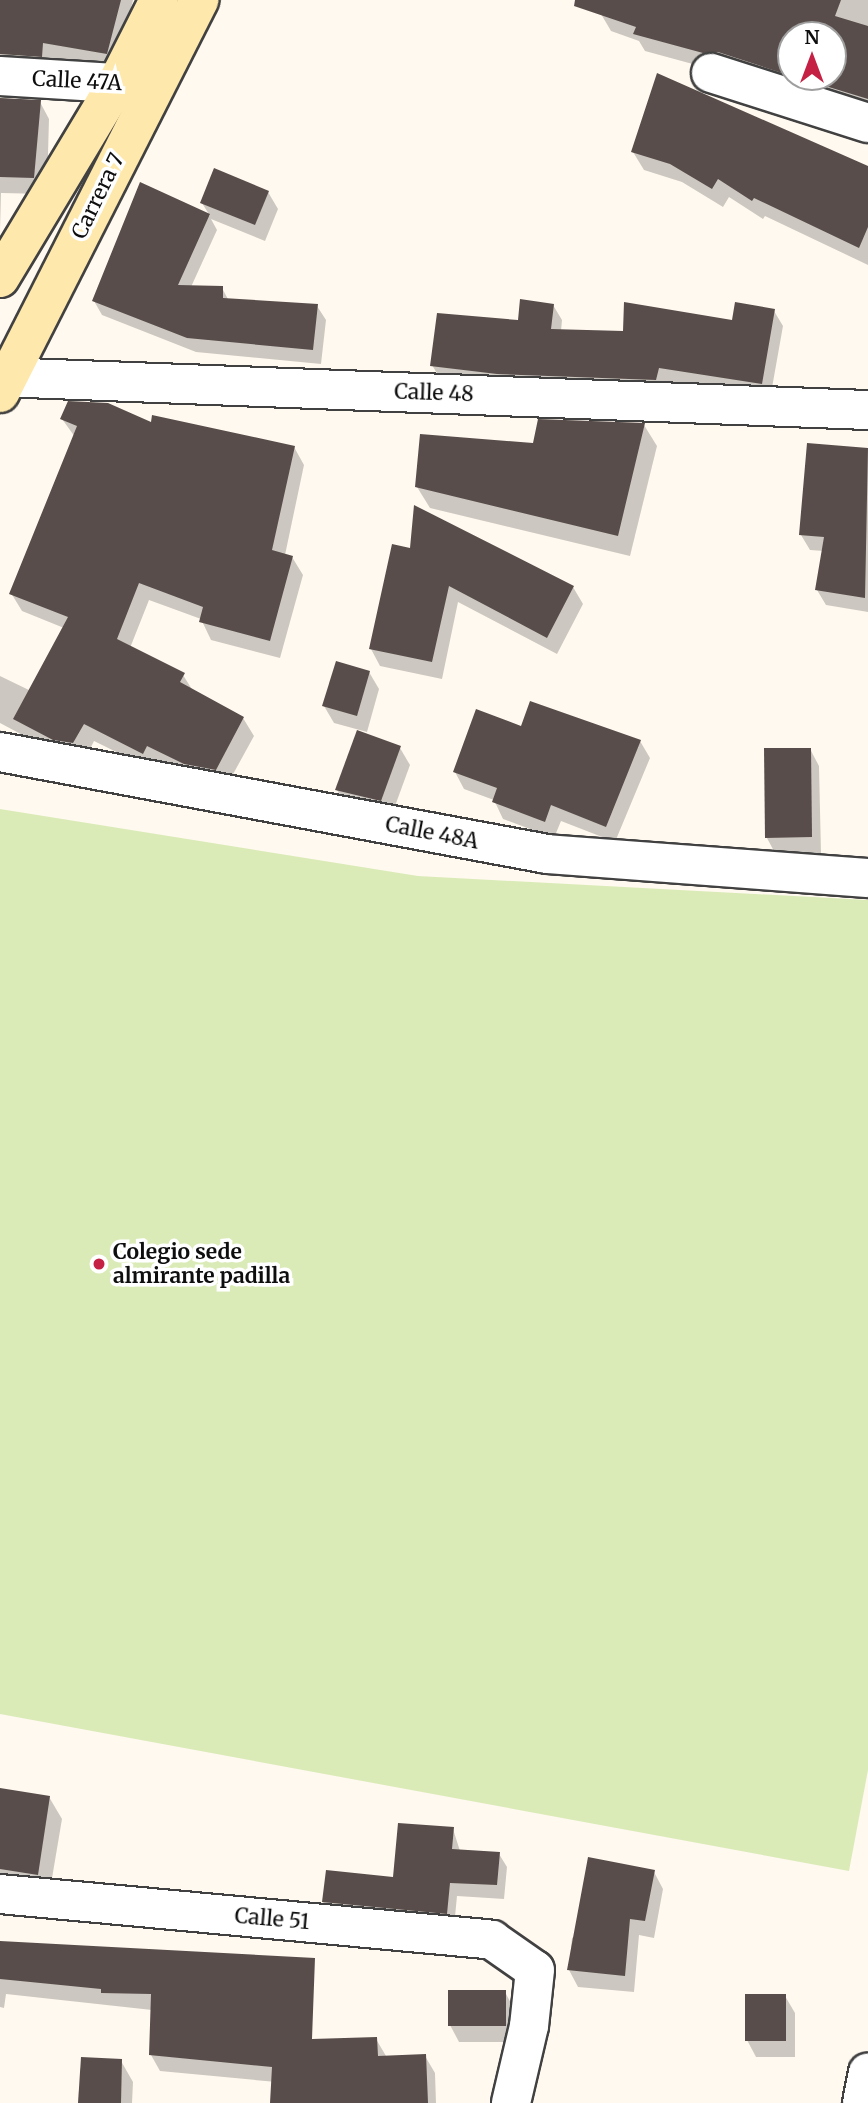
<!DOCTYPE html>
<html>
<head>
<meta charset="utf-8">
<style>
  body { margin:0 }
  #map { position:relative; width:868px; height:2103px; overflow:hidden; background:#fff9f0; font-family:Merriweather,serif }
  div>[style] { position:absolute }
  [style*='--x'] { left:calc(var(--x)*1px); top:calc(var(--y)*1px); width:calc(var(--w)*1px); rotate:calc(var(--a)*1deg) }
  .green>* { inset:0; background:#dbebb8 }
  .shadow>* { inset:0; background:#0003 }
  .building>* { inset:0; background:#584d4a }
  .roads { filter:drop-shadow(2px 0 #414141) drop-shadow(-2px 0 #414141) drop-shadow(0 2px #414141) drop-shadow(0 -2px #414141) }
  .street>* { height:38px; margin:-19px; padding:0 19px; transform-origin:19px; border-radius:19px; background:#fff }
  .secondary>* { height:38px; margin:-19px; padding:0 19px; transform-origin:19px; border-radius:19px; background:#ffe8ab }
  .dots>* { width:19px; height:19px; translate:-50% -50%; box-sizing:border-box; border:4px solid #fff; border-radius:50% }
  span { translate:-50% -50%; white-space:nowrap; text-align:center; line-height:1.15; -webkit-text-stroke:7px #fff; paint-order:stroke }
  .street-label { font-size:21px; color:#0e0e0e }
  .poi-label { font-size:21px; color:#0e0e0e; font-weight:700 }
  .left { translate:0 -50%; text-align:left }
  .north { position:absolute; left:777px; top:21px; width:70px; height:70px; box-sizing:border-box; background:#fff; border:2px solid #9f9f9f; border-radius:50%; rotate:0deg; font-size:19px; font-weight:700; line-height:28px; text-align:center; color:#0e0e0e }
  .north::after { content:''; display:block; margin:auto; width:24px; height:32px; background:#c42144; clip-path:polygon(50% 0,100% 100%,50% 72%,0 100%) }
</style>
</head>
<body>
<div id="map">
  <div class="green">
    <div style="clip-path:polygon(0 809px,418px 876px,868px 900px,868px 1770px,849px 1871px,0 1714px)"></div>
  </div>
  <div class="shadow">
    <div style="clip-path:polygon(0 0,133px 0,116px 70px,52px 59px,51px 73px,0 76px)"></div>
    <div style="clip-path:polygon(evenodd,606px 0,868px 0,868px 112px,645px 51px,639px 41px,611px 31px,601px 14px,606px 0,791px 35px,833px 35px,833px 77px,791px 77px,791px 35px)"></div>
    <div style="clip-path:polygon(0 98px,40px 102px,49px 119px,47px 190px,44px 194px,1px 193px,0 231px)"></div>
    <div style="clip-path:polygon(633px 152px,868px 168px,868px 265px,765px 216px,763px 219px,729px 197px,723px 207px,682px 182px,644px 170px)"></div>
    <div style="clip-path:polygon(141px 185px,210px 216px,202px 203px,268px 192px,278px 209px,265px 241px,211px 219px,217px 230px,191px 287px,222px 288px,229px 301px,317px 306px,326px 320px,321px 364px,196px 352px,102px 315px,94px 301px)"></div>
    <div style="clip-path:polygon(553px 305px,562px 320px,561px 331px,624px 333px,733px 322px,774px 311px,783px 326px,770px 399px,667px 382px,664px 395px,441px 380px,432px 365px)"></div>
    <div style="clip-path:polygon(62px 419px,152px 425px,294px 447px,304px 465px,285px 555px,292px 557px,303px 575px,280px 658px,211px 640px,201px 619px,149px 600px,130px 648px,183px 675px,193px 691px,243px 718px,254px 736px,226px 787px,153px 770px,94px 741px,84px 761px,64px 757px,0 723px,0 676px,31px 691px,64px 628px,22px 611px,11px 593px,75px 437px)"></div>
    <div style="clip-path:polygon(644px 425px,657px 446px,630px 556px,430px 508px,417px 487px,534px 445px)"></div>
    <div style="clip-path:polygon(808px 445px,868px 450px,868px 612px,826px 605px,817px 590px,824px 551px,810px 550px,801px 535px)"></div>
    <div style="clip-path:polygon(393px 546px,573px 587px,583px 604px,557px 654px,458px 602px,442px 679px,380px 666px,371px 649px)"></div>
    <div style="clip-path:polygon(369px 672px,379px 689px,367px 732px,334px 723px,324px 706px)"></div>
    <div style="clip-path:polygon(522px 728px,640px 741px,650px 758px,615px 842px,561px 821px,554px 838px,503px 819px,494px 800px,464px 789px,455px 772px)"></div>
    <div style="clip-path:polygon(400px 748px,410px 765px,391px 817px,347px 806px,337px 790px)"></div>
    <div style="clip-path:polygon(810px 749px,819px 766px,821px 854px,776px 855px,767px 838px)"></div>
    <div style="clip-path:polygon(0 1789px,49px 1797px,62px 1819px,49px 1896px,0 1888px)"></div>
    <div style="clip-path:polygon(453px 1829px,460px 1851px,499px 1854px,507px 1867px,504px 1899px,457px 1896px,454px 1927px,331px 1915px,323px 1902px,395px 1879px)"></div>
    <div style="clip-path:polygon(654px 1872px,663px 1889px,654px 1938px,639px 1935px,634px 1992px,578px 1987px,569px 1970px,572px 1938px)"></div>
    <div style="clip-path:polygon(0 1942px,281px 1959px,276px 2082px,160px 2071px,151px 2055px,152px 2010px,6px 1994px,4px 2008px,0 2007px)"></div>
    <div style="clip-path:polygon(505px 1992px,514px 2009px,514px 2042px,459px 2042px,450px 2025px)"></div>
    <div style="clip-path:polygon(785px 1996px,795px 2013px,795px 2057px,756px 2057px,747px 2040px)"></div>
    <div style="clip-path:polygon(376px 2039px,386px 2056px,425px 2056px,435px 2073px,436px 2103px,320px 2103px)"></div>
    <div style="clip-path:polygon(121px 2061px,133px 2082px,132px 2103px,80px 2103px)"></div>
  </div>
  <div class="building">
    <div style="clip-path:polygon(0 0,121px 0,107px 54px,43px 43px,42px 57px,0 54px)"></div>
    <div style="clip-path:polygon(575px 0,841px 0,835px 16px,868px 26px,868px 99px,796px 77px,833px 77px,833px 35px,791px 35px,791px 76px,718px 52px,703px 53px,633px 34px,636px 27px,574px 6px)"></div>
    <div style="clip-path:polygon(657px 73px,868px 166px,868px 227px,859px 248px,754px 198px,752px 201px,718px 179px,712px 189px,670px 164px,631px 152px)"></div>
    <div style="clip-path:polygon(0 98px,41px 100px,34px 178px,0 177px)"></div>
    <div style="clip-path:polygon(214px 168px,269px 191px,255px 225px,200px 203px)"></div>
    <div style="clip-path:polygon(140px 182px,210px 214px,178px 285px,223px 286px,223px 298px,318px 304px,313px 350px,187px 338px,92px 301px)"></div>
    <div style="clip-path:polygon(520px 299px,554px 304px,551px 329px,623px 331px,624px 302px,732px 320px,735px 302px,775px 309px,762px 384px,659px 368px,656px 380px,497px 374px,430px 366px,437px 313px,518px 320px)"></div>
    <div style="clip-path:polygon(68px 401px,108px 403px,151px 422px,152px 415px,295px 446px,272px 550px,293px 556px,270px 641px,199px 622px,203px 607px,139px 583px,117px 639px,185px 673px,180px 682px,244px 717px,216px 770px,184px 764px,147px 746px,143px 754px,84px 724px,73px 743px,53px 740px,13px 719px,68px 617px,9px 594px,77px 426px,60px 419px)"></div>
    <div style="clip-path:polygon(538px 419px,645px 423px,618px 536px,415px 487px,420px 434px,533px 443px)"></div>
    <div style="clip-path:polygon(807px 443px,868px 448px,865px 598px,815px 590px,824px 537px,799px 535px)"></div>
    <div style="clip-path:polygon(414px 505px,574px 586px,547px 638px,449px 586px,432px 662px,369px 649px,392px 544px,410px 548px)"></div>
    <div style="clip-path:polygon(336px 661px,370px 671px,357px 716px,322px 706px)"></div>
    <div style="clip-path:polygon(530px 701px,641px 740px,606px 827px,551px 805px,545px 822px,492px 802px,497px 788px,453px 772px,476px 709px,521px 726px)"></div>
    <div style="clip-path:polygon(357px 730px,401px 746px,381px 801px,335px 790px)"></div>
    <div style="clip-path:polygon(764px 748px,811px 748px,812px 837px,765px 838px)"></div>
    <div style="clip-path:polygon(0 1788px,50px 1796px,38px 1875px,0 1869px)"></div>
    <div style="clip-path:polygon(398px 1823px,454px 1827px,452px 1849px,500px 1852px,497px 1885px,450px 1883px,447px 1914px,322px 1902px,326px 1870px,393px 1877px)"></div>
    <div style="clip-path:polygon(588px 1857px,655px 1870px,645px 1921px,630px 1919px,625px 1976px,567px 1970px)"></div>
    <div style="clip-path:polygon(0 1941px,315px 1958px,312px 2039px,377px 2037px,378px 2056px,426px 2054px,428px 2103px,270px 2103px,272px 2067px,149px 2055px,151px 1994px,101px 1993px,101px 1989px,0 1979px)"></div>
    <div style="clip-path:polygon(448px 1990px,506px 1990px,506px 2026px,448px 2026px)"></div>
    <div style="clip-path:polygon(745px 1994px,786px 1994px,786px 2041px,745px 2041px)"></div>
    <div style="clip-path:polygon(81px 2057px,122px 2059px,121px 2103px,78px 2103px)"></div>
  </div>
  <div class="roads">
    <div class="street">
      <div style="--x:711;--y:73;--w:165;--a:17.7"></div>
      <div style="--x:0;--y:76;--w:148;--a:3.5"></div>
      <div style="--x:0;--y:377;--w:869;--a:2.18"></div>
      <div style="--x:0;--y:752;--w:556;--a:10.56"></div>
      <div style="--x:547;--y:854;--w:322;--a:4.3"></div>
      <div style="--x:0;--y:1894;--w:494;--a:5.3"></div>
      <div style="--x:492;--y:1940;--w:52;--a:34.9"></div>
      <div style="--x:535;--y:1970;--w:56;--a:96.1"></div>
      <div style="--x:529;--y:2026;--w:79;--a:103.2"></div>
      <div style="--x:862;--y:2103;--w:31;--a:-79"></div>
    </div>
    <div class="secondary">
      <div style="--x:0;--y:278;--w:227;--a:-59"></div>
      <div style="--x:117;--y:83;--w:93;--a:-63.2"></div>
      <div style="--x:0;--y:393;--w:441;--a:-63.1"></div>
    </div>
  </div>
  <div class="dots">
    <div style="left:99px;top:1264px;background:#c42144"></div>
  </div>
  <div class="street-label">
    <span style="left:77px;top:81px;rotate:3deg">Calle 47A</span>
    <span style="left:98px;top:196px;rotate:-64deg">Carrera 7</span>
    <span style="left:434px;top:393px;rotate:2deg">Calle 48</span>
    <span style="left:432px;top:833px;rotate:11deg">Calle 48A</span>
    <span style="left:272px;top:1919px;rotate:5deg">Calle 51</span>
  </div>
  <div class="poi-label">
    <span class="left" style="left:113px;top:1264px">Colegio sede<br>almirante padilla</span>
  </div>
  <div class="north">N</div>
</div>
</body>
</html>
